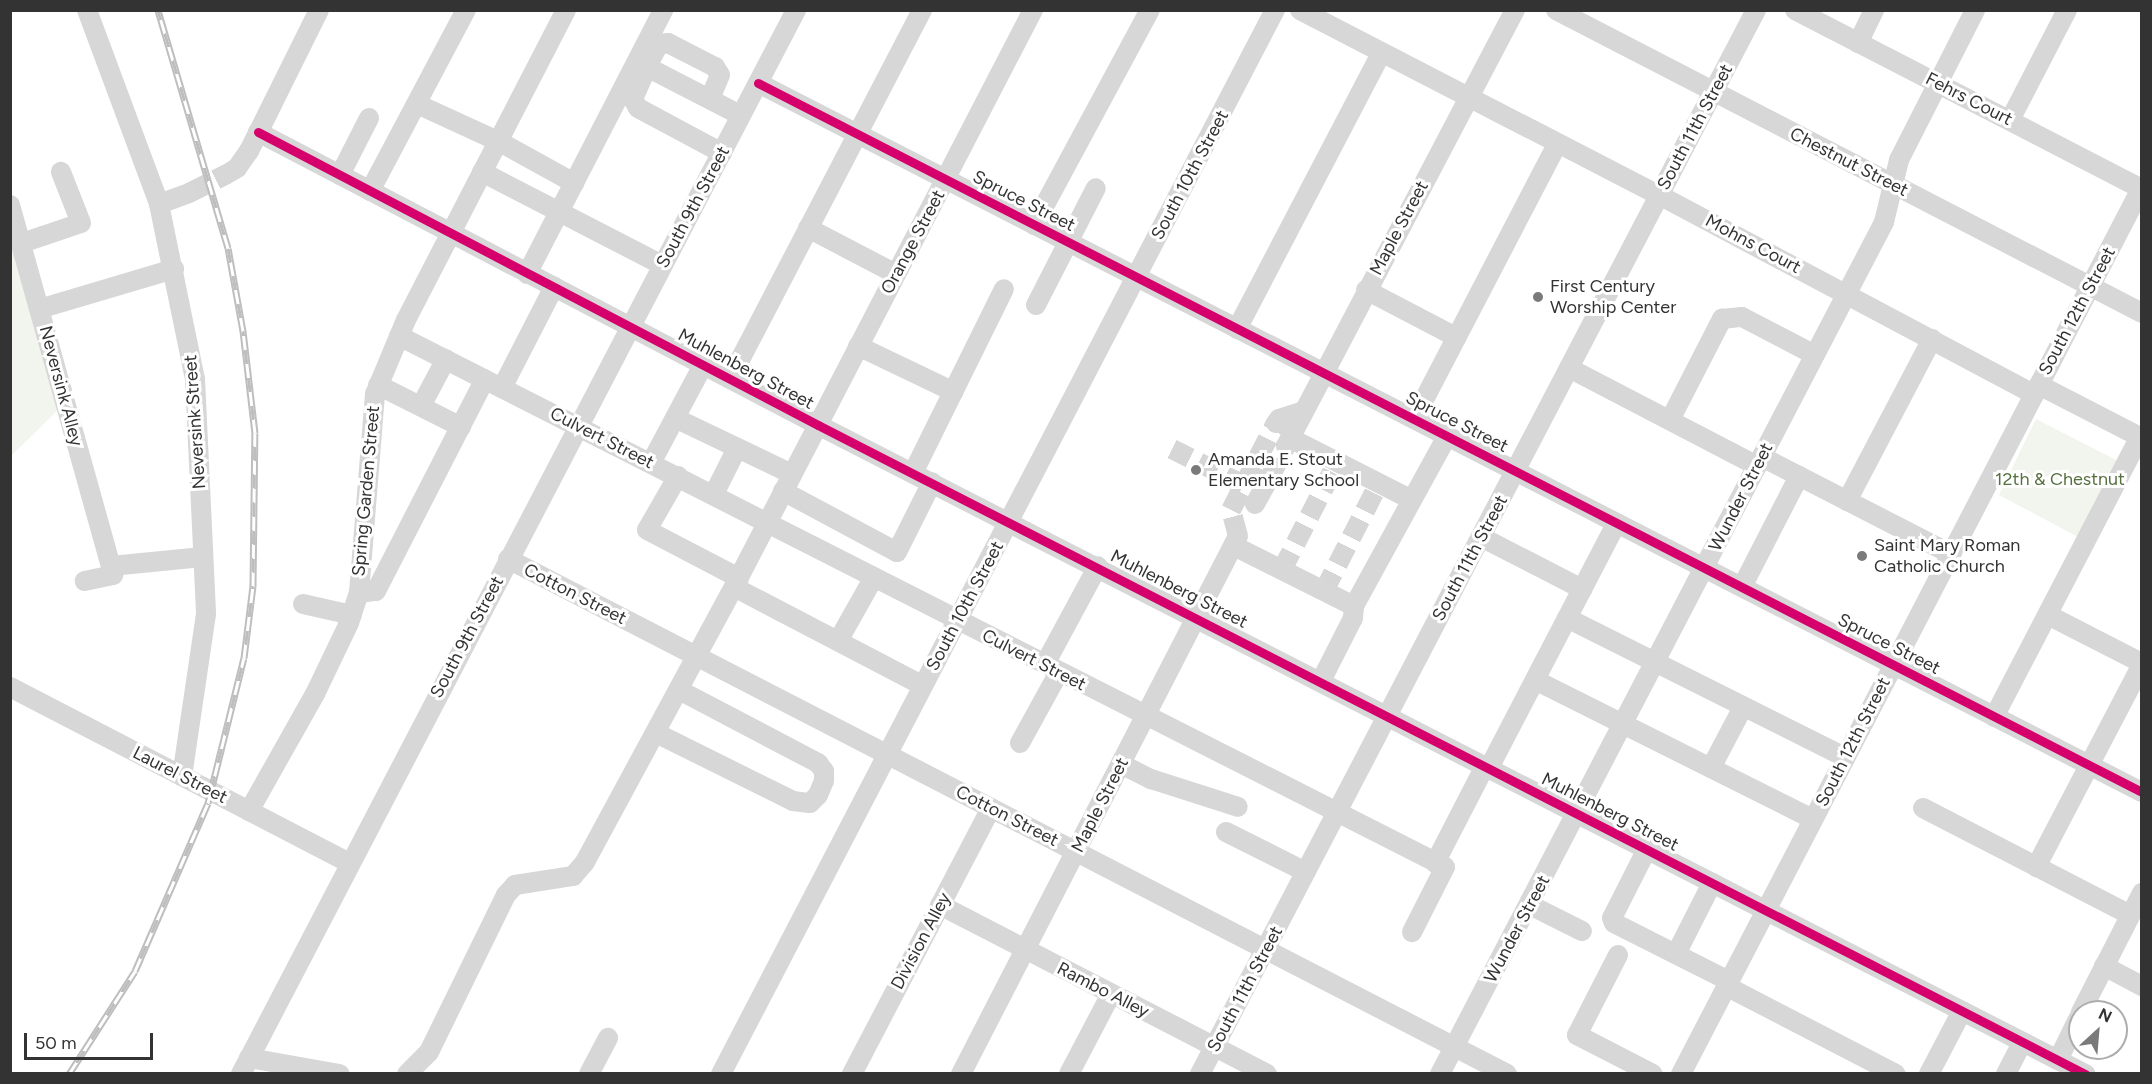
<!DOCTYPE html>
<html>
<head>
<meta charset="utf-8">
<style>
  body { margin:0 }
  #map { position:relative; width:2152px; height:1084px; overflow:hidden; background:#fff; font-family:Figtree,sans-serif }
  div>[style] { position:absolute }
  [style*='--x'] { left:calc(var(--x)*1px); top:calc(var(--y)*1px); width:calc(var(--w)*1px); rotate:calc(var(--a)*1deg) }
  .green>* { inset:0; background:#f1f5ed }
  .minor-tunnel>* { height:20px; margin-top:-10px; transform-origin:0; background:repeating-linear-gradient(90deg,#d6d6d6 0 20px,transparent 0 30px) }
  .minor>* { height:20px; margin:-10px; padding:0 10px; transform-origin:10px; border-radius:10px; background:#d7d7d7 }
  .rail>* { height:7px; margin-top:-3.5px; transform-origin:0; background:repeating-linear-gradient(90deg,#fff 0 14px,#bebebe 0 28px); box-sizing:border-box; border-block:2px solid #bebebe }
  .cycleway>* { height:9px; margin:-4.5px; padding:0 4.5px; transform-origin:4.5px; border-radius:4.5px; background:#d6006c }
  .dots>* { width:16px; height:16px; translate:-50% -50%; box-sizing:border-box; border:3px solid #fff; border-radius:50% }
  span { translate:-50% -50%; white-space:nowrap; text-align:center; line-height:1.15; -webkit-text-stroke:6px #fff; paint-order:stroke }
  .street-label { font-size:18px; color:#333 }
  .poi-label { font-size:18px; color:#333 }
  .left { translate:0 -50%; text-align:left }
  .park-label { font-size:18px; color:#56703f }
  .frame { position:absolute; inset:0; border:12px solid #333; pointer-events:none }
  .north { position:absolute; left:2068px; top:1000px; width:60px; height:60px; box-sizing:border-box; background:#fff; border:2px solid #adadad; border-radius:50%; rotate:26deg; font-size:16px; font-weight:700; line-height:24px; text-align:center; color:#333 }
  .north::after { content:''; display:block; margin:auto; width:21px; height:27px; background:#7a7a7a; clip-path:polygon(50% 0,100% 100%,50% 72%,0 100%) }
  .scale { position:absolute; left:24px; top:1033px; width:129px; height:27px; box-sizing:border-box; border:3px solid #333; border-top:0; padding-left:8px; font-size:18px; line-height:21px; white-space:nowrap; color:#333; -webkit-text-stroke:4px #fff; paint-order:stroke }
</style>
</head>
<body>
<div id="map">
  <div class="green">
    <div style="clip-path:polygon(10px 217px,63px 405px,11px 456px,10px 456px)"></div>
    <div style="clip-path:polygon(2036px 419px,2118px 461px,2078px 537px,1999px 495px)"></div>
  </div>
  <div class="minor-tunnel">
    <div style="--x:189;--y:193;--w:42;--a:-26.6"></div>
    <div style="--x:1172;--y:449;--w:80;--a:26.6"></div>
    <div style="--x:1270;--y:477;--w:35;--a:-63"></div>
    <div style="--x:1238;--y:536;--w:27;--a:-105"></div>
    <div style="--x:1231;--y:510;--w:98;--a:-62.7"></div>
    <div style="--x:1282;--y:570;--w:121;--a:-63"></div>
    <div style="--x:1324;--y:591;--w:121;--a:-63"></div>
  </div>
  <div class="minor">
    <div style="--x:87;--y:10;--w:207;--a:69.6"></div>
    <div style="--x:159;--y:204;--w:179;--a:78.4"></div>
    <div style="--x:195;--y:379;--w:235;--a:87.3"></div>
    <div style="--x:206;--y:614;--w:164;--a:98.4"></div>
    <div style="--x:1300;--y:10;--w:404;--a:27.3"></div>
    <div style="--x:1659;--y:195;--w:425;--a:28"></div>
    <div style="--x:1556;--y:10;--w:660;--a:27.34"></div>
    <div style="--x:1795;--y:10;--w:390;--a:27.3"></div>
    <div style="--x:1858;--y:43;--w:37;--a:-64"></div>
    <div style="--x:648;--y:64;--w:23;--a:-61"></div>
    <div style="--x:659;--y:44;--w:9;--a:-6"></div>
    <div style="--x:668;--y:43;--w:53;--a:27.1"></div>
    <div style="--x:715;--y:67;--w:9;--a:58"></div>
    <div style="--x:720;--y:75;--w:26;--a:113"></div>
    <div style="--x:758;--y:83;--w:1555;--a:27.13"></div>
    <div style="--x:417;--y:104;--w:89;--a:24.6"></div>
    <div style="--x:498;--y:141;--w:87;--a:28.9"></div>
    <div style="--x:2010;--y:120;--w:124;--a:-62.6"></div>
    <div style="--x:258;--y:132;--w:632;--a:27.62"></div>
    <div style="--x:818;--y:425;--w:1424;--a:27.12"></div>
    <div style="--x:722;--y:153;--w:95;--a:-151.8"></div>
    <div style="--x:638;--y:108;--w:10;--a:-119"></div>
    <div style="--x:633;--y:99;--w:35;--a:-66"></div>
    <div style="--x:647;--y:67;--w:105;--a:27.3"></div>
    <div style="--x:482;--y:172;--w:203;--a:27.3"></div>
    <div style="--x:227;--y:174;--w:12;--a:-31"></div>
    <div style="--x:237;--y:168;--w:21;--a:-55"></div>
    <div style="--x:249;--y:151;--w:157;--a:-63.6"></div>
    <div style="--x:340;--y:175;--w:64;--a:-63"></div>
    <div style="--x:370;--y:191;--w:205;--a:-62.1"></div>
    <div style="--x:159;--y:204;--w:32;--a:-20"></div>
    <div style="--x:10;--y:205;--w:384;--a:74.4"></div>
    <div style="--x:113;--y:575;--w:29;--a:168"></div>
    <div style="--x:1034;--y:225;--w:244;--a:-61.7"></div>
    <div style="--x:808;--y:228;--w:99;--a:27.6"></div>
    <div style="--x:22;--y:243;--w:62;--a:-18.7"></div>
    <div style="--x:81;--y:223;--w:55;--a:-111.4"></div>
    <div style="--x:527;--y:274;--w:297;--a:-62.7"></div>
    <div style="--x:1366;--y:290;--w:102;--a:27.6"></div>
    <div style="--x:1036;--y:305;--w:131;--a:-62.9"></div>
    <div style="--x:39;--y:309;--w:141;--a:-16.5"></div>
    <div style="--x:1237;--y:329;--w:311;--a:-62.4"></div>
    <div style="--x:399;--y:336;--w:1173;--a:26.91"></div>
    <div style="--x:1445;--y:867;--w:73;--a:116.9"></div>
    <div style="--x:858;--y:346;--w:106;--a:25.6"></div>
    <div style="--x:1569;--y:368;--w:212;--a:27.5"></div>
    <div style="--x:730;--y:379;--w:416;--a:-62.5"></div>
    <div style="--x:378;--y:385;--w:93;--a:26.8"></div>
    <div style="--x:2039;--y:385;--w:116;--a:27.2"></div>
    <div style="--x:502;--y:388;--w:114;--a:-62.8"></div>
    <div style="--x:421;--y:406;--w:53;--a:-62"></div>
    <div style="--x:675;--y:418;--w:130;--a:25.6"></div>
    <div style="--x:1414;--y:419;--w:310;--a:-62.5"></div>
    <div style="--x:1670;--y:420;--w:114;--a:-62.8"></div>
    <div style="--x:1722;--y:319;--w:20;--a:-6"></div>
    <div style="--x:1742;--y:317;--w:82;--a:27.5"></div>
    <div style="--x:1276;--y:423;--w:5;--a:-53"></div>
    <div style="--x:1279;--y:419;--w:26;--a:-18"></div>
    <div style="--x:1290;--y:438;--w:135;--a:26.9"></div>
    <div style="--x:1286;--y:446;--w:492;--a:-62.3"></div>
    <div style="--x:1762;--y:457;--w:212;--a:27.2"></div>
    <div style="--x:651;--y:463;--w:111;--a:-62"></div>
    <div style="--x:913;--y:473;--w:205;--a:-63.7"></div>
    <div style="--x:678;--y:476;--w:62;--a:119.9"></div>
    <div style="--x:647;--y:530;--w:104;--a:27.6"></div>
    <div style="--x:783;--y:491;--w:129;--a:28.2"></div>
    <div style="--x:897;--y:552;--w:78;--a:-63.4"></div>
    <div style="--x:714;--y:494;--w:51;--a:-63.4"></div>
    <div style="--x:1847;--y:501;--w:183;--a:-62.3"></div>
    <div style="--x:1255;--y:504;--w:31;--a:-61"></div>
    <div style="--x:1481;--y:537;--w:114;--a:27.2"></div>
    <div style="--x:1234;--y:546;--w:134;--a:26.6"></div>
    <div style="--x:508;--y:559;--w:1124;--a:27.27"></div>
    <div style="--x:111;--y:566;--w:92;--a:-5.6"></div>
    <div style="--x:734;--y:587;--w:213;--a:27.6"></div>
    <div style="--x:1742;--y:587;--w:125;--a:-62.8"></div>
    <div style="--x:359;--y:593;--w:17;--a:-7"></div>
    <div style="--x:376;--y:591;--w:238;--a:-62.8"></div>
    <div style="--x:303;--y:604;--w:50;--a:12.7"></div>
    <div style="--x:2048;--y:615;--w:106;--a:27.1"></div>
    <div style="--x:1567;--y:618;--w:311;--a:26.6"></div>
    <div style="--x:838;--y:641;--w:73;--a:-60.6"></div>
    <div style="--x:1045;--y:664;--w:111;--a:-61.6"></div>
    <div style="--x:1535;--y:680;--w:311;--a:26.6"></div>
    <div style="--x:1321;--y:681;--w:71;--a:-63.1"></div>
    <div style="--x:1353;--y:618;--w:12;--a:-85"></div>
    <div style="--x:1354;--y:606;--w:194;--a:-61.3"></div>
    <div style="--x:10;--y:687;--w:382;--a:27.4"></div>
    <div style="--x:1994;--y:717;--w:316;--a:-62.5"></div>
    <div style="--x:656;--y:733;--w:153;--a:26.4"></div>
    <div style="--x:793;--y:801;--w:17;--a:7"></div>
    <div style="--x:810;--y:803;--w:11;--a:-45"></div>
    <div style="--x:818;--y:795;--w:15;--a:-67"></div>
    <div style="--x:824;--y:781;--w:10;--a:-90"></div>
    <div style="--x:824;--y:771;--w:10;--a:-127"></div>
    <div style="--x:818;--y:763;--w:157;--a:-152.3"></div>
    <div style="--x:1020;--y:743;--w:81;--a:-61.2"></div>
    <div style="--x:1121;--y:764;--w:34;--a:27"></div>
    <div style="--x:1151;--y:779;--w:91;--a:17.8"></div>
    <div style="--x:1489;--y:768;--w:275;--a:-62.5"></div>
    <div style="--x:1711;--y:768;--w:69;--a:-62.3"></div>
    <div style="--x:1923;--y:808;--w:233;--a:27.3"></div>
    <div style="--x:249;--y:811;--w:134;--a:-60.6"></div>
    <div style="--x:315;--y:694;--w:79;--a:-64.4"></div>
    <div style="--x:349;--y:623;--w:32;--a:-72"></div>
    <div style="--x:359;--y:593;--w:200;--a:-85.4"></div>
    <div style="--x:375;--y:394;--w:80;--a:-67.3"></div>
    <div style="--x:406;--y:320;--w:349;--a:-62.7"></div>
    <div style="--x:1226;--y:832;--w:89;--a:26.6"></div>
    <div style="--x:1647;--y:849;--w:77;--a:116.9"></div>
    <div style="--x:1612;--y:918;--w:5;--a:68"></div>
    <div style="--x:1614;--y:923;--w:129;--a:26.8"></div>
    <div style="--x:1435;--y:863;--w:109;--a:-62.7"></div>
    <div style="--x:2036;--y:867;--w:229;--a:-62.4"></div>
    <div style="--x:940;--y:905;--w:368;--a:27.3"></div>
    <div style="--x:1530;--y:905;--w:58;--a:26.6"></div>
    <div style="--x:1676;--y:954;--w:80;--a:-63.1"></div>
    <div style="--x:1618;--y:955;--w:90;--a:117.1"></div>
    <div style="--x:1577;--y:1035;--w:85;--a:27.2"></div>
    <div style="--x:2104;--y:966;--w:43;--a:27.8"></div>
    <div style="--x:1726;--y:986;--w:191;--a:27.4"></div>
    <div style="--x:2081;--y:1012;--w:134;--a:-62.9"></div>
    <div style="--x:249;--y:1058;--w:92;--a:10"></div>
    <div style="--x:2058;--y:1060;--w:50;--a:-63.9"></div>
    <div style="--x:241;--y:1074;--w:1200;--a:-62.45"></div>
    <div style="--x:407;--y:1074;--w:31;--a:-45"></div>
    <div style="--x:429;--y:1052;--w:175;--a:-63.9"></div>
    <div style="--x:506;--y:895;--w:13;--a:-48"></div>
    <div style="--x:515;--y:885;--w:59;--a:-8.8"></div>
    <div style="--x:573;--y:876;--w:18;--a:-49"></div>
    <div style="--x:585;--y:862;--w:313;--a:-61.6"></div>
    <div style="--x:734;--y:587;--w:650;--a:-62.61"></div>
    <div style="--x:589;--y:1074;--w:41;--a:-62.2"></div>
    <div style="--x:721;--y:1074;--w:1200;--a:-62.5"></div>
    <div style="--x:852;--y:1074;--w:300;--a:-62.4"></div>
    <div style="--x:961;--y:1074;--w:605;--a:-62.76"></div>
    <div style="--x:1069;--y:1074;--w:90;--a:-62.3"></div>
    <div style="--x:1200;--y:1074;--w:1201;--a:-62.41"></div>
    <div style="--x:1440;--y:1074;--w:961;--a:-62.47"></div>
    <div style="--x:1884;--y:222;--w:64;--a:-76.4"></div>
    <div style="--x:1899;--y:160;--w:168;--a:-63.1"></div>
    <div style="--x:1681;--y:1074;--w:1000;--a:-62.54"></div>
    <div style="--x:1929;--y:1074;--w:71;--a:-62.4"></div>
    <div style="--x:2006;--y:1074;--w:36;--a:-63"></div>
  </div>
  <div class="rail">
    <div style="--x:69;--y:1074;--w:122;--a:-57.3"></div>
    <div style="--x:135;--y:971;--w:183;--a:-66.5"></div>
    <div style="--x:208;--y:803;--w:149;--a:-76.1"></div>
    <div style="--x:244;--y:658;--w:73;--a:-82.9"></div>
    <div style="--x:253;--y:586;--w:153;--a:-89.3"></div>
    <div style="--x:255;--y:433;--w:103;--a:-96.7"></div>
    <div style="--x:243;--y:331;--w:84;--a:-100.2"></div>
    <div style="--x:228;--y:248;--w:248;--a:-106.4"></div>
  </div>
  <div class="cycleway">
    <div style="--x:758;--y:83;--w:1555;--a:27.13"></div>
    <div style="--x:258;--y:132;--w:632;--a:27.62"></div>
    <div style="--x:818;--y:425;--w:1424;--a:27.12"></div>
  </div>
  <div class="dots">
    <div style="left:1538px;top:297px;background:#7a7a7a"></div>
    <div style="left:1196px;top:470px;background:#7a7a7a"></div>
    <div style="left:1862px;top:556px;background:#7a7a7a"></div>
  </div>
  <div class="street-label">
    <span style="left:1969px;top:99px;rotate:27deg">Fehrs Court</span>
    <span style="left:1695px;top:127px;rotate:-62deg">South 11th Street</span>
    <span style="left:1849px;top:162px;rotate:27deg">Chestnut Street</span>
    <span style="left:1190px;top:175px;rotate:-62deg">South 10th Street</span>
    <span style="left:1024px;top:201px;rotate:27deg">Spruce Street</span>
    <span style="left:693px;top:207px;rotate:-62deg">South 9th Street</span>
    <span style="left:1399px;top:228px;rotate:-62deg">Maple Street</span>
    <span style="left:913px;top:242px;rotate:-62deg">Orange Street</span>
    <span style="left:1753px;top:244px;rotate:28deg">Mohns Court</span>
    <span style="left:2077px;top:311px;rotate:-62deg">South 12th Street</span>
    <span style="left:746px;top:369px;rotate:28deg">Muhlenberg Street</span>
    <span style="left:61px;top:386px;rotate:75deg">Neversink Alley</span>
    <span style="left:195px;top:422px;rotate:-94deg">Neversink Street</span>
    <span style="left:1457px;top:422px;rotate:27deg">Spruce Street</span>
    <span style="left:602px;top:438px;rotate:27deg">Culvert Street</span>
    <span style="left:366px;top:491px;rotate:-85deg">Spring Garden Street</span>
    <span style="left:1741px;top:497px;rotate:-63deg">Wunder Street</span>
    <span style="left:1470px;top:558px;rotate:-62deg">South 11th Street</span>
    <span style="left:1179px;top:589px;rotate:27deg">Muhlenberg Street</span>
    <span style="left:575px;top:594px;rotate:27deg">Cotton Street</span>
    <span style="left:965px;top:606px;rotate:-62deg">South 10th Street</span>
    <span style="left:467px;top:637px;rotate:-62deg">South 9th Street</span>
    <span style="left:1889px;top:644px;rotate:27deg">Spruce Street</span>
    <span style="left:1034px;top:660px;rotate:27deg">Culvert Street</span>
    <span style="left:1853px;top:742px;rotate:-63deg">South 12th Street</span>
    <span style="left:180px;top:775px;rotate:27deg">Laurel Street</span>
    <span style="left:1100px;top:805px;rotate:-63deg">Maple Street</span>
    <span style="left:1610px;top:812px;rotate:27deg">Muhlenberg Street</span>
    <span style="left:1007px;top:816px;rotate:27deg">Cotton Street</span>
    <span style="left:1517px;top:929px;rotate:-62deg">Wunder Street</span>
    <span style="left:921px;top:941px;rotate:-62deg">Division Alley</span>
    <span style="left:1245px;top:989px;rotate:-62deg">South 11th Street</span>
    <span style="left:1103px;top:990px;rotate:27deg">Rambo Alley</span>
  </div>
  <div class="poi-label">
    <span class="left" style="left:1550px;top:297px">First Century<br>Worship Center</span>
    <span class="left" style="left:1208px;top:470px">Amanda E. Stout<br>Elementary School</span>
    <span class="left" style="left:1874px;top:556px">Saint Mary Roman<br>Catholic Church</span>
  </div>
  <div class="park-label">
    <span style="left:2060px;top:479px">12th &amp; Chestnut</span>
  </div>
  <div class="frame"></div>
  <div class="north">N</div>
  <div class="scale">50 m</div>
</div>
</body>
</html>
